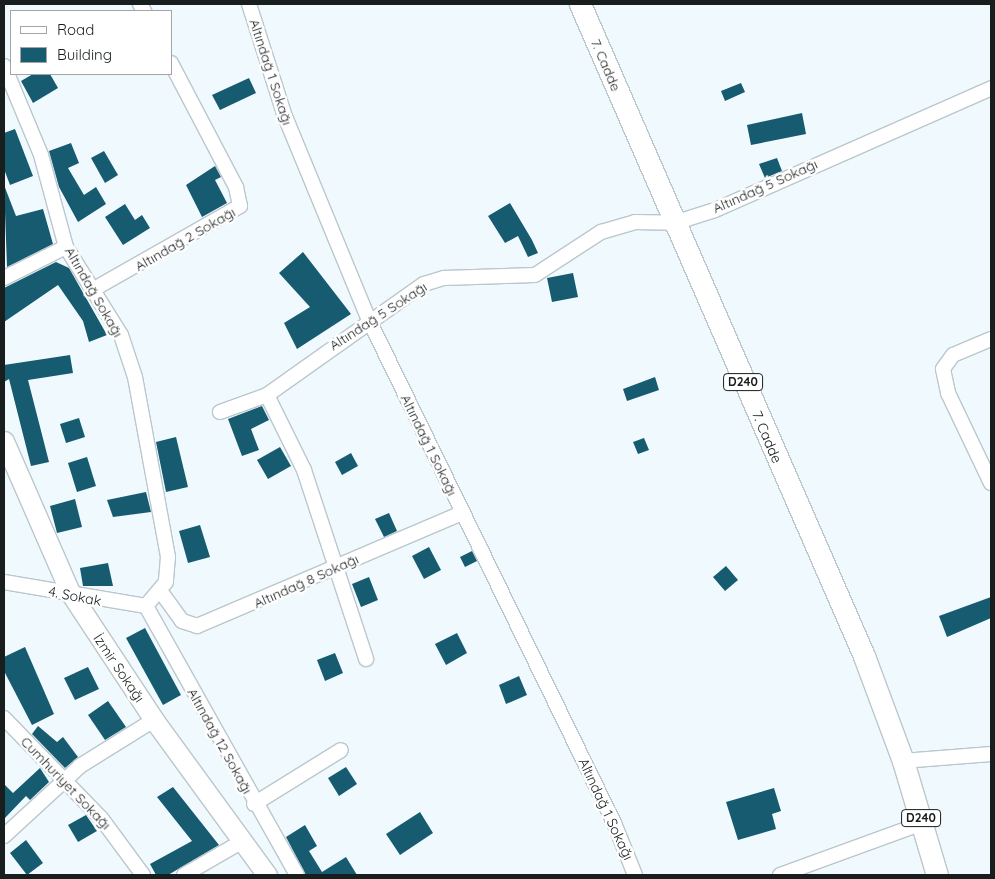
<!DOCTYPE html>
<html>
<head>
<meta charset="utf-8">
<style>
  body { margin:0 }
  #map { position:relative; width:995px; height:879px; overflow:hidden; background:#f0fafe; font-family:Quicksand,sans-serif }
  div>[style] { position:absolute }
  [style*='--x'] { left:calc(var(--x)*1px); top:calc(var(--y)*1px); width:calc(var(--w)*1px); rotate:calc(var(--a)*1deg) }
  .building>* { inset:0; background:#165b6f }
  .roads { filter:drop-shadow(1px 0 #bbc7cc) drop-shadow(-1px 0 #bbc7cc) drop-shadow(0 1px #bbc7cc) drop-shadow(0 -1px #bbc7cc) }
  .street>* { height:14px; margin:-7px; padding:0 7px; transform-origin:7px; border-radius:7px; background:#fff }
  .secondary>* { height:19px; margin:-9.5px; padding:0 9.5px; transform-origin:9.5px; border-radius:9.5px; background:#fff }
  .primary>* { height:21px; margin:-10.5px; padding:0 10.5px; transform-origin:10.5px; border-radius:10.5px; background:#fff }
  span { translate:-50% -50%; white-space:nowrap; text-align:center; line-height:1.15; -webkit-text-stroke:5px #fff; paint-order:stroke }
  .shield-label span { padding:1px 4px; background:#fff; border:1px solid; border-radius:4px; -webkit-text-stroke-width:0 }
  .shield-label { font-size:12px; color:#181d1e; font-weight:700 }
  .street-label { font-size:14px; color:#181d1e }
  .frame { position:absolute; inset:0; border:5px solid #181d1e; pointer-events:none }
  .legend { position:absolute; left:10px; top:10px; width:162px; height:65px; box-sizing:border-box; background:#fff; border:1px solid #a3a5a5; margin:0; padding:6px 9px; list-style:none; font-size:15px; color:#181d1e }
  .legend li { display:flex; align-items:center; gap:10px; height:25px }
  .legend b { width:25px; border:1px solid #a3a5a5 }
</style>
</head>
<body>
<div id="map">
  <div class="building">
    <div style="clip-path:polygon(33px 74px,50px 74px,58px 88px,33px 103px,21px 81px)"></div>
    <div style="clip-path:polygon(249px 78px,256px 93px,220px 110px,212px 95px)"></div>
    <div style="clip-path:polygon(741px 83px,745px 92px,725px 101px,721px 91px)"></div>
    <div style="clip-path:polygon(802px 113px,806px 134px,751px 145px,747px 125px)"></div>
    <div style="clip-path:polygon(15px 129px,33px 176px,10px 185px,4px 169px,4px 133px)"></div>
    <div style="clip-path:polygon(71px 143px,79px 163px,68px 168px,84px 195px,96px 187px,106px 204px,78px 222px,59px 187px,49px 151px)"></div>
    <div style="clip-path:polygon(104px 151px,118px 175px,105px 183px,91px 158px)"></div>
    <div style="clip-path:polygon(777px 158px,782px 171px,765px 178px,759px 164px)"></div>
    <div style="clip-path:polygon(215px 166px,221px 177px,215px 180px,227px 203px,202px 217px,186px 185px)"></div>
    <div style="clip-path:polygon(4px 185px,16px 216px,43px 209px,53px 244px,7px 267px)"></div>
    <div style="clip-path:polygon(510px 203px,532px 240px,538px 253px,528px 257px,518px 236px,505px 243px,488px 216px)"></div>
    <div style="clip-path:polygon(125px 204px,135px 220px,142px 215px,150px 228px,123px 245px,105px 217px)"></div>
    <div style="clip-path:polygon(303px 252px,351px 314px,297px 349px,284px 323px,310px 307px,279px 273px)"></div>
    <div style="clip-path:polygon(56px 262px,69px 268px,107px 335px,89px 342px,83px 321px,58px 285px,4px 322px,4px 288px)"></div>
    <div style="clip-path:polygon(573px 273px,578px 297px,552px 302px,547px 278px)"></div>
    <div style="clip-path:polygon(70px 355px,73px 373px,28px 380px,49px 462px,31px 466px,9px 379px,4px 382px,4px 365px)"></div>
    <div style="clip-path:polygon(655px 377px,659px 390px,627px 401px,623px 389px)"></div>
    <div style="clip-path:polygon(262px 406px,269px 420px,251px 429px,259px 450px,242px 456px,228px 419px)"></div>
    <div style="clip-path:polygon(79px 418px,85px 437px,66px 443px,60px 424px)"></div>
    <div style="clip-path:polygon(176px 437px,188px 487px,166px 492px,156px 442px)"></div>
    <div style="clip-path:polygon(644px 438px,649px 450px,638px 454px,633px 442px)"></div>
    <div style="clip-path:polygon(280px 447px,291px 466px,268px 479px,257px 460px)"></div>
    <div style="clip-path:polygon(351px 453px,358px 466px,342px 475px,335px 462px)"></div>
    <div style="clip-path:polygon(87px 457px,96px 486px,77px 492px,68px 463px)"></div>
    <div style="clip-path:polygon(146px 492px,151px 512px,113px 517px,107px 500px)"></div>
    <div style="clip-path:polygon(75px 499px,82px 527px,57px 533px,50px 506px)"></div>
    <div style="clip-path:polygon(389px 513px,397px 531px,384px 537px,375px 519px)"></div>
    <div style="clip-path:polygon(200px 525px,210px 557px,188px 563px,179px 531px)"></div>
    <div style="clip-path:polygon(429px 547px,441px 570px,424px 579px,412px 556px)"></div>
    <div style="clip-path:polygon(472px 551px,477px 561px,465px 567px,460px 557px)"></div>
    <div style="clip-path:polygon(108px 563px,113px 586px,83px 586px,80px 568px)"></div>
    <div style="clip-path:polygon(726px 566px,738px 580px,725px 591px,713px 577px)"></div>
    <div style="clip-path:polygon(369px 577px,378px 600px,361px 607px,352px 584px)"></div>
    <div style="clip-path:polygon(991px 597px,991px 618px,947px 637px,939px 616px)"></div>
    <div style="clip-path:polygon(145px 628px,181px 695px,163px 705px,126px 638px)"></div>
    <div style="clip-path:polygon(457px 633px,467px 653px,446px 665px,435px 644px)"></div>
    <div style="clip-path:polygon(25px 647px,54px 714px,32px 725px,4px 671px,4px 657px)"></div>
    <div style="clip-path:polygon(335px 653px,343px 673px,325px 681px,317px 660px)"></div>
    <div style="clip-path:polygon(88px 667px,99px 689px,75px 700px,64px 678px)"></div>
    <div style="clip-path:polygon(519px 676px,527px 695px,506px 704px,499px 685px)"></div>
    <div style="clip-path:polygon(108px 701px,126px 727px,105px 740px,88px 715px)"></div>
    <div style="clip-path:polygon(38px 726px,57px 742px,63px 737px,78px 757px,65px 768px,32px 734px)"></div>
    <div style="clip-path:polygon(346px 767px,357px 784px,339px 796px,328px 778px)"></div>
    <div style="clip-path:polygon(40px 768px,49px 782px,30px 800px,26px 796px,4px 819px,4px 784px,13px 793px)"></div>
    <div style="clip-path:polygon(173px 787px,219px 845px,168px 875px,156px 875px,150px 864px,192px 841px,157px 797px)"></div>
    <div style="clip-path:polygon(774px 788px,781px 811px,772px 814px,776px 829px,738px 840px,726px 802px)"></div>
    <div style="clip-path:polygon(420px 812px,433px 833px,400px 855px,386px 834px)"></div>
    <div style="clip-path:polygon(86px 815px,97px 831px,78px 842px,68px 825px)"></div>
    <div style="clip-path:polygon(305px 825px,317px 846px,309px 851px,322px 872px,346px 857px,357px 875px,306px 875px,286px 837px)"></div>
    <div style="clip-path:polygon(26px 840px,43px 863px,27px 875px,10px 853px)"></div>
  </div>
  <div class="roads">
    <div class="street">
      <div style="--x:140;--y:4;--w:8;--a:60"></div>
      <div style="--x:249;--y:4;--w:115;--a:72.3"></div>
      <div style="--x:284;--y:114;--w:223;--a:67.6"></div>
      <div style="--x:369;--y:320;--w:559;--a:64.03"></div>
      <div style="--x:614;--y:823;--w:56;--a:68"></div>
      <div style="--x:4;--y:66;--w:96;--a:67.4"></div>
      <div style="--x:41;--y:155;--w:95;--a:74.8"></div>
      <div style="--x:66;--y:247;--w:104;--a:58"></div>
      <div style="--x:121;--y:335;--w:44;--a:71.6"></div>
      <div style="--x:135;--y:377;--w:183;--a:79.6"></div>
      <div style="--x:168;--y:557;--w:25;--a:95"></div>
      <div style="--x:166;--y:582;--w:31;--a:130"></div>
      <div style="--x:4;--y:278;--w:69;--a:-26.6"></div>
      <div style="--x:94;--y:289;--w:168;--a:-29.6"></div>
      <div style="--x:240;--y:206;--w:19;--a:-102"></div>
      <div style="--x:236;--y:187;--w:140;--a:-117.7"></div>
      <div style="--x:991;--y:339;--w:41;--a:157.2"></div>
      <div style="--x:953;--y:355;--w:17;--a:126"></div>
      <div style="--x:943;--y:369;--w:25;--a:78"></div>
      <div style="--x:948;--y:393;--w:100;--a:64.5"></div>
      <div style="--x:267;--y:395;--w:84;--a:63.7"></div>
      <div style="--x:304;--y:470;--w:199;--a:71.8"></div>
      <div style="--x:220;--y:412;--w:50;--a:-19.9"></div>
      <div style="--x:267;--y:395;--w:192;--a:-35.3"></div>
      <div style="--x:424;--y:284;--w:21;--a:-17"></div>
      <div style="--x:444;--y:278;--w:91;--a:-1.9"></div>
      <div style="--x:535;--y:275;--w:79;--a:-33.1"></div>
      <div style="--x:601;--y:232;--w:35;--a:-16"></div>
      <div style="--x:635;--y:222;--w:39;--a:1"></div>
      <div style="--x:674;--y:223;--w:43;--a:-17.6"></div>
      <div style="--x:715;--y:210;--w:302;--a:-23.8"></div>
      <div style="--x:4;--y:582;--w:144;--a:9.6"></div>
      <div style="--x:161;--y:592;--w:36;--a:54"></div>
      <div style="--x:182;--y:621;--w:16;--a:18"></div>
      <div style="--x:197;--y:626;--w:288;--a:-23.1"></div>
      <div style="--x:146;--y:606;--w:308;--a:60.7"></div>
      <div style="--x:4;--y:718;--w:139;--a:45.9"></div>
      <div style="--x:101;--y:818;--w:71;--a:53.6"></div>
      <div style="--x:903;--y:761;--w:88;--a:-4.5"></div>
      <div style="--x:254;--y:804;--w:102;--a:-31.8"></div>
      <div style="--x:4;--y:836;--w:103;--a:-42.6"></div>
      <div style="--x:80;--y:766;--w:87;--a:-31.9"></div>
      <div style="--x:184;--y:875;--w:68;--a:-30"></div>
      <div style="--x:780;--y:875;--w:152;--a:-20"></div>
    </div>
    <div class="secondary">
      <div style="--x:4;--y:441;--w:167;--a:66.4"></div>
      <div style="--x:71;--y:594;--w:151;--a:56.6"></div>
      <div style="--x:154;--y:720;--w:192;--a:53.9"></div>
    </div>
    <div class="primary">
      <div style="--x:580;--y:4;--w:711;--a:66.46"></div>
      <div style="--x:864;--y:656;--w:112;--a:69.6"></div>
      <div style="--x:903;--y:761;--w:119;--a:73.4"></div>
    </div>
  </div>
  <div class="shield-label">
    <span style="left:743px;top:382px">D240</span>
    <span style="left:921px;top:818px">D240</span>
  </div>
  <div class="street-label">
    <span style="left:606px;top:65px;rotate:67deg">7. Cadde</span>
    <span style="left:271px;top:72px;rotate:72deg">Altındağ 1 Sokağı</span>
    <span style="left:765px;top:186px;rotate:-24deg">Altındağ 5 Sokağı</span>
    <span style="left:185px;top:239px;rotate:-30deg">Altındağ 2 Sokağı</span>
    <span style="left:94px;top:292px;rotate:60deg">Altındağ Sokağı</span>
    <span style="left:378px;top:316px;rotate:-33deg">Altındağ 5 Sokağı</span>
    <span style="left:767px;top:437px;rotate:67deg">7. Cadde</span>
    <span style="left:429px;top:445px;rotate:64deg">Altındağ 1 Sokağı</span>
    <span style="left:306px;top:581px;rotate:-24deg">Altındağ 8 Sokağı</span>
    <span style="left:75px;top:596px;rotate:11deg">4. Sokak</span>
    <span style="left:119px;top:668px;rotate:56deg">İzmir Sokağı</span>
    <span style="left:220px;top:741px;rotate:61deg">Altındağ 12 Sokağı</span>
    <span style="left:66px;top:783px;rotate:46deg">Cumhuriyet Sokağı</span>
    <span style="left:606px;top:809px;rotate:65deg">Altındağ 1 Sokağı</span>
  </div>
  <div class="frame"></div>
  <ul class="legend">
  <li><b style="height:6px;background:#fff"></b>Road</li>
  <li><b style="height:14px;background:#165b6f"></b>Building</li>
  </ul>
</div>
</body>
</html>
